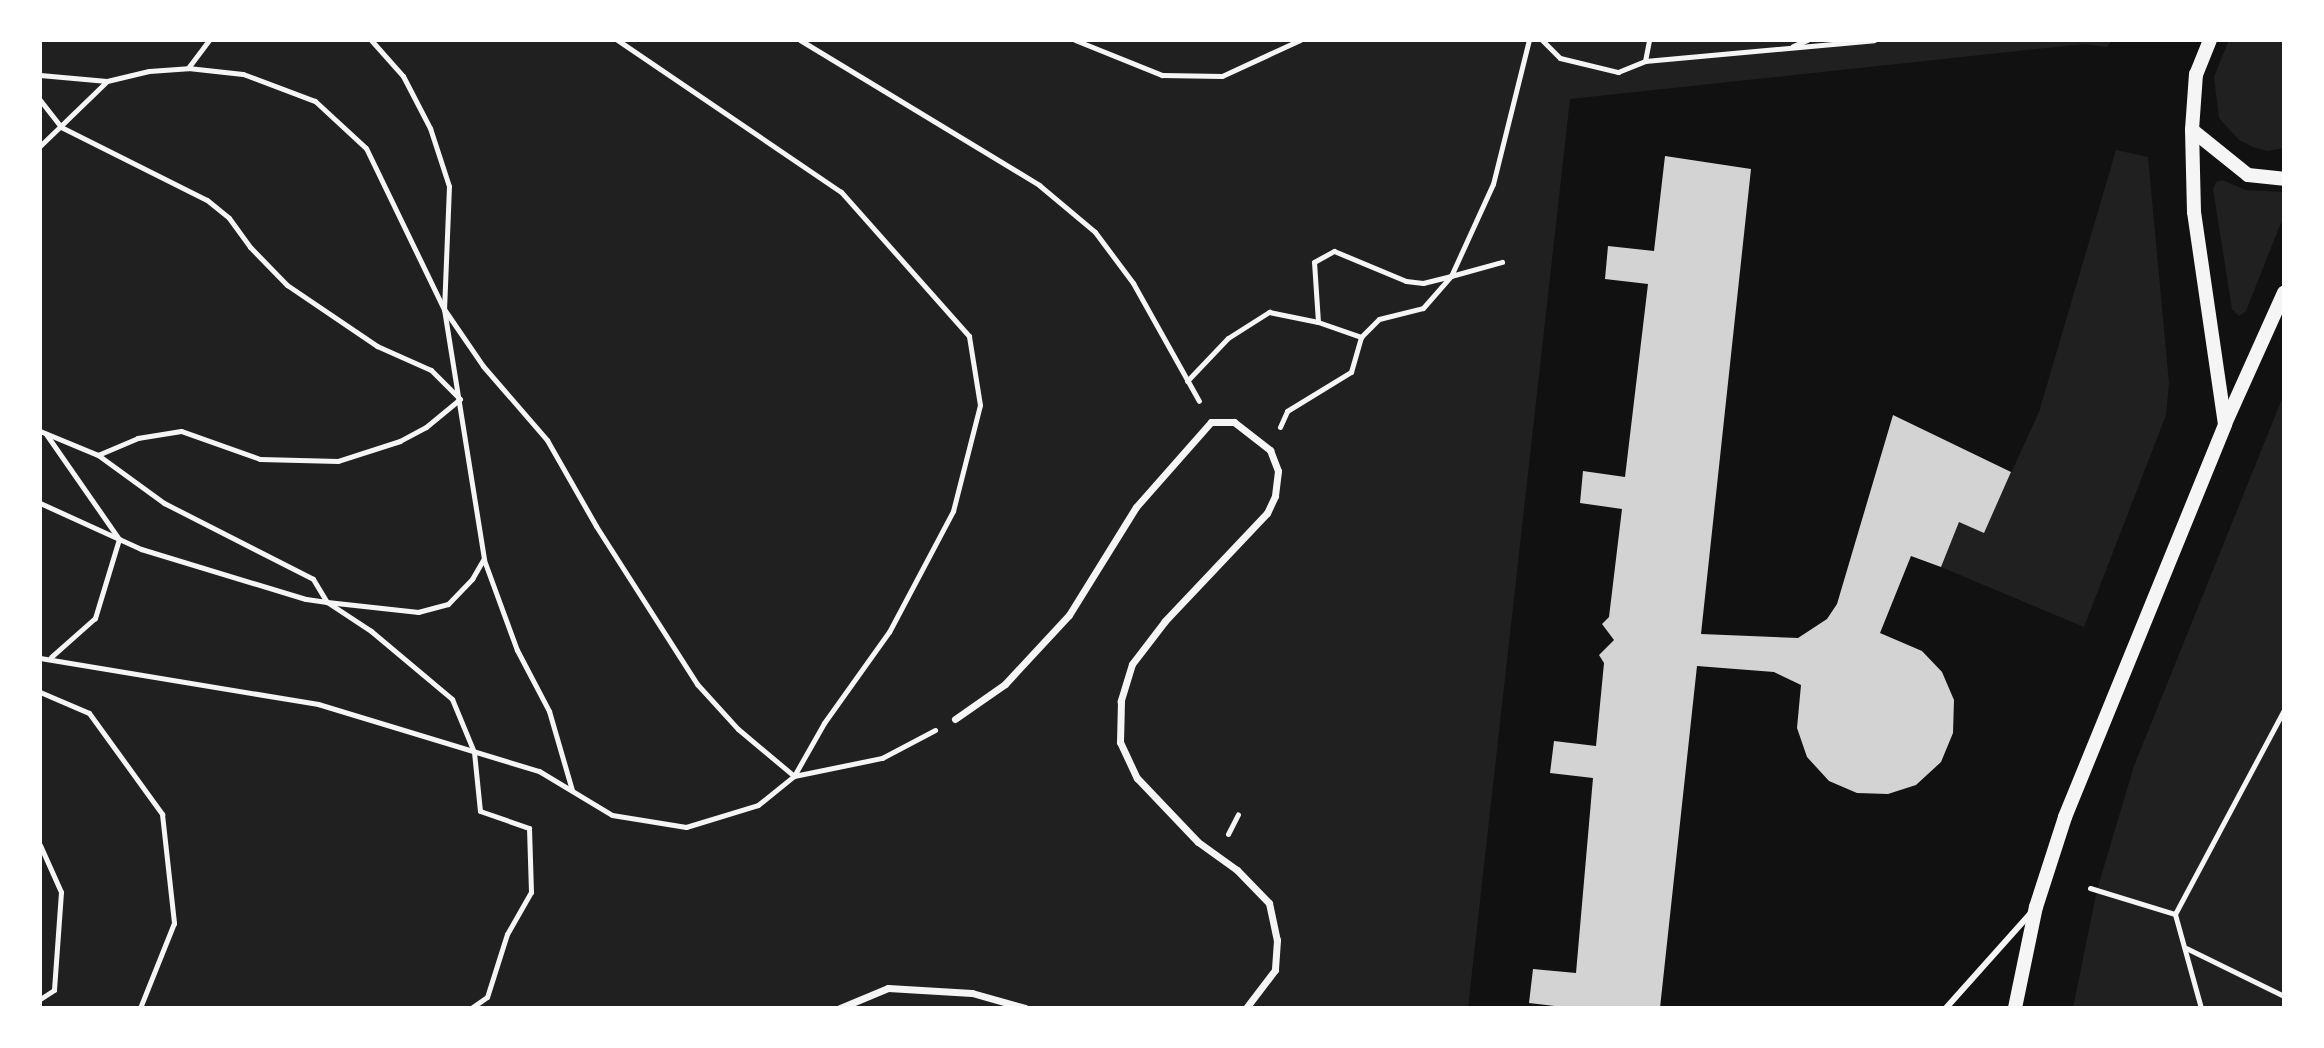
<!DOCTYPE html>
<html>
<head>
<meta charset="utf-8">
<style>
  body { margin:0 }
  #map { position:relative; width:2324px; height:1048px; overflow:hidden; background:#111; font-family:"Open Sans",sans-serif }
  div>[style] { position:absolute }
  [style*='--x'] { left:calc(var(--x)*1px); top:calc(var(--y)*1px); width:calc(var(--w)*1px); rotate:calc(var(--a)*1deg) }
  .green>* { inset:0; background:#202020 }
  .building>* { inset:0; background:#d3d3d3 }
  .path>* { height:5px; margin:-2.5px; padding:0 2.5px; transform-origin:2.5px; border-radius:2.5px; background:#f5f5f5 }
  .service>* { height:6px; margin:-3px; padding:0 3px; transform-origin:3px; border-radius:3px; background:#f5f5f5 }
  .pedestrian>* { height:7px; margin:-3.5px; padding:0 3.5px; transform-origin:3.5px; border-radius:3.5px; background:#f5f5f5 }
  .tertiary>* { height:14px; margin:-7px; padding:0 7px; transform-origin:7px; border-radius:7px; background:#f5f5f5 }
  span { translate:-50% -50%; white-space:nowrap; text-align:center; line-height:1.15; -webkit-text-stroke:8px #fff; paint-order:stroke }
  .frame { position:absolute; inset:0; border:42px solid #fff; pointer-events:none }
</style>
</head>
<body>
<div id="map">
  <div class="green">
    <div style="clip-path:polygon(40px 40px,2112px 40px,2107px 47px,2084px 44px,1570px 99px,1468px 1008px,40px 1008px)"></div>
    <div style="clip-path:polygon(2229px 40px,2284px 40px,2284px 148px,2268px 151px,2253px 147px,2239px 140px,2219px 118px,2214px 77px)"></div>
    <div style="clip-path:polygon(2116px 150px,2148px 157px,2169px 383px,2166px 415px,2084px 627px,1941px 567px,1959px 522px,1984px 532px,2039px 412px)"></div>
    <div style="clip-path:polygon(2222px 180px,2246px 190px,2284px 192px,2284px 215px,2246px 311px,2239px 316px,2232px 309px,2213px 189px,2216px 182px)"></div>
    <div style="clip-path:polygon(2284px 394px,2284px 1008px,2073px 1008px,2097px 890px,2134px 766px)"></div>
  </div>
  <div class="building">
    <div style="clip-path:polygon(1665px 156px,1751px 169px,1701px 634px,1798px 638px,1827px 619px,1837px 604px,1893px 415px,2011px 472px,1984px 533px,1959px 522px,1941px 567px,1911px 556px,1880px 633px,1922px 651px,1942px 672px,1954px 700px,1953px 733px,1941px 762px,1916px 785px,1888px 794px,1857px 793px,1829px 781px,1807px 757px,1797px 728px,1801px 685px,1774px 672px,1697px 666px,1660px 1008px,1572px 1008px,1529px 1003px,1533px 969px,1576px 973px,1593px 778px,1550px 773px,1554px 741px,1596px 746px,1604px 663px,1599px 655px,1614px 640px,1602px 624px,1609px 617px,1622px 509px,1580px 503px,1583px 471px,1625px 477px,1648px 284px,1605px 279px,1608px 246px,1654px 251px)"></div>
  </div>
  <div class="path">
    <div style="--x:371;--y:40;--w:48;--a:48.4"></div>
    <div style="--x:403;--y:76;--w:59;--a:62.6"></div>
    <div style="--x:430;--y:128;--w:61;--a:71.9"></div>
    <div style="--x:449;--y:186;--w:123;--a:92.3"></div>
    <div style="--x:444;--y:309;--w:254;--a:80.9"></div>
    <div style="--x:484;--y:560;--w:96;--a:69.9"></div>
    <div style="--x:517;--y:650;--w:69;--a:62.3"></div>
    <div style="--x:549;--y:711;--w:82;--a:73.8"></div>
    <div style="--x:800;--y:40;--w:280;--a:31.2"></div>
    <div style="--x:1039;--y:185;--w:73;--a:40"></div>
    <div style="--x:1095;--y:232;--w:64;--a:53.3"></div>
    <div style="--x:1133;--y:283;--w:135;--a:60.8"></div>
    <div style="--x:1075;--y:40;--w:94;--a:21.9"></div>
    <div style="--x:1162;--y:75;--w:60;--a:1"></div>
    <div style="--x:1222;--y:76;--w:86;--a:-24.8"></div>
    <div style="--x:1542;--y:40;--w:25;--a:45"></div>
    <div style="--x:1560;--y:58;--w:60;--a:13.6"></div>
    <div style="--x:1618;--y:72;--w:29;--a:-22"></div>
    <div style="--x:1645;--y:61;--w:230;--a:-5.2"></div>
    <div style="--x:1793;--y:46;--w:15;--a:-23"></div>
    <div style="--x:1645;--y:61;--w:21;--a:-79"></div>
    <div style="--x:188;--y:68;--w:35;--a:-53"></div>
    <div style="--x:40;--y:75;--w:67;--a:5.1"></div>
    <div style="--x:107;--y:81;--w:43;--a:-13.4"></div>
    <div style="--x:149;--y:71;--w:39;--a:-4"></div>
    <div style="--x:188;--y:68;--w:55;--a:6.2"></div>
    <div style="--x:243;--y:74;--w:77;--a:20.6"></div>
    <div style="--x:315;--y:101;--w:69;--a:42.7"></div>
    <div style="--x:366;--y:148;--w:179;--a:64.2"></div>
    <div style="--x:444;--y:309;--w:69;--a:55.6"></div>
    <div style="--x:483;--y:366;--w:98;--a:49.1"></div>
    <div style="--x:547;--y:440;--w:99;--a:60.3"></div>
    <div style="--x:596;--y:526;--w:188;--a:57.4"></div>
    <div style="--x:697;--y:684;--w:61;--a:47.7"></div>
    <div style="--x:738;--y:729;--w:73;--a:40"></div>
    <div style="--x:794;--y:776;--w:90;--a:-11.6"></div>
    <div style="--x:882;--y:758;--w:60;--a:-27.8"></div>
    <div style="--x:40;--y:100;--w:34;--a:52"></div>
    <div style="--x:61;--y:127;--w:163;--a:26.6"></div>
    <div style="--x:207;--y:200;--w:28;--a:39"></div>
    <div style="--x:229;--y:218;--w:36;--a:54"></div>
    <div style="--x:250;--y:247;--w:53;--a:45.8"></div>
    <div style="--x:287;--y:285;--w:109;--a:34.1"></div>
    <div style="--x:377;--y:346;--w:59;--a:24"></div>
    <div style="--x:431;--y:370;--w:41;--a:45"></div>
    <div style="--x:460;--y:399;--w:44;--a:140.5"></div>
    <div style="--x:426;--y:427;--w:30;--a:152"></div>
    <div style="--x:400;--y:441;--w:65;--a:162.1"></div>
    <div style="--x:338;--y:461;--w:78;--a:-178.5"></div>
    <div style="--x:260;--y:459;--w:84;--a:-160.5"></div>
    <div style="--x:181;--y:431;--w:44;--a:170.8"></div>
    <div style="--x:138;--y:438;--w:43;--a:157"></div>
    <div style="--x:40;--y:146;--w:92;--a:-44.1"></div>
    <div style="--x:1318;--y:322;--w:60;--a:-93.8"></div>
    <div style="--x:1314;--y:262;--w:23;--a:-29"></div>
    <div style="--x:1334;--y:251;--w:78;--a:22.6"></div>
    <div style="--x:1406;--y:281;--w:17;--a:7"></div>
    <div style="--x:1423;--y:283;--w:29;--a:-14"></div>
    <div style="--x:1451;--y:276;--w:101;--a:-65.5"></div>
    <div style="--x:1493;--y:184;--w:148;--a:-76"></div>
    <div style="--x:1187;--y:381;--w:59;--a:-46.4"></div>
    <div style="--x:1228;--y:338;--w:49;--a:-32.4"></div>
    <div style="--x:1269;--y:312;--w:50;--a:11.5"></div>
    <div style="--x:1318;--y:322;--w:46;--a:19.2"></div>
    <div style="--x:1280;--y:427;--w:17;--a:-66"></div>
    <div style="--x:1287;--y:411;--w:75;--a:-31.4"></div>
    <div style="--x:1351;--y:372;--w:36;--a:-74"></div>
    <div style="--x:1361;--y:337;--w:25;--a:-45"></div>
    <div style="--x:1379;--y:319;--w:45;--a:-14"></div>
    <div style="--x:1423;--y:308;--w:43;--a:-48.8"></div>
    <div style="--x:1451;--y:276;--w:53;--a:-15.4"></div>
    <div style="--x:40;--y:431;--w:63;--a:22.5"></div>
    <div style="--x:98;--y:455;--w:82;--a:36"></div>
    <div style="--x:164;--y:503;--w:167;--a:27"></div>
    <div style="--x:313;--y:579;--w:27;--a:59"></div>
    <div style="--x:327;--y:602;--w:53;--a:33.4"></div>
    <div style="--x:371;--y:631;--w:106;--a:40"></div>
    <div style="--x:452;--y:699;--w:57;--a:67.5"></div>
    <div style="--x:474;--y:752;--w:59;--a:84.2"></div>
    <div style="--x:480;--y:811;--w:52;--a:19.1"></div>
    <div style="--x:529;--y:828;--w:64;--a:88.2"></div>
    <div style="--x:531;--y:892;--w:48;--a:119.7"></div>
    <div style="--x:507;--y:934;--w:66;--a:107.6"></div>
    <div style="--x:487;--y:997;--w:19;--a:145"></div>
    <div style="--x:46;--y:434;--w:128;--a:55.2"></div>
    <div style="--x:119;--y:539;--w:83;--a:106.9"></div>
    <div style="--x:95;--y:618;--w:59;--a:138.4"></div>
    <div style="--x:40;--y:503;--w:111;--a:24.5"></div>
    <div style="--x:141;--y:549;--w:172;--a:16.9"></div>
    <div style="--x:306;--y:599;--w:21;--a:8"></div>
    <div style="--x:327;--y:602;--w:92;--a:6.3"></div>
    <div style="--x:418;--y:612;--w:31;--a:-15"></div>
    <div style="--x:448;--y:604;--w:35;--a:-46"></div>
    <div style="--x:472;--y:579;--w:22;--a:-60"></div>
    <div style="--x:40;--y:658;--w:282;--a:9.4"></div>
    <div style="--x:318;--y:704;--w:231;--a:16.9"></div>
    <div style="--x:539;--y:771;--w:85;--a:31.1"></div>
    <div style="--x:612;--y:815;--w:75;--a:9.2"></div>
    <div style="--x:686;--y:827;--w:75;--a:-17"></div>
    <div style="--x:758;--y:805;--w:46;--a:-38.9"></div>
    <div style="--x:794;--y:776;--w:61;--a:-60.5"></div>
    <div style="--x:824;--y:723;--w:112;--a:-54.5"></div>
    <div style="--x:889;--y:632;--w:137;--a:-62.1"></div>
    <div style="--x:953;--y:511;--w:109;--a:-75.7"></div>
    <div style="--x:980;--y:405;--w:70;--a:-99.1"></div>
    <div style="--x:969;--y:336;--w:193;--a:-131.6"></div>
    <div style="--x:841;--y:192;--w:271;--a:-145.8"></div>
    <div style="--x:40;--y:692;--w:53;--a:23.2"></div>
    <div style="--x:89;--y:713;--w:125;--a:54.1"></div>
    <div style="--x:162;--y:814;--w:110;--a:83.7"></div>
    <div style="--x:174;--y:923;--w:92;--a:111.8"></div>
    <div style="--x:1228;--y:834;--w:22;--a:-63"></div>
    <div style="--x:40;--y:845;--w:51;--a:65.9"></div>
    <div style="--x:61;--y:892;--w:98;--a:94.1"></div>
    <div style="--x:54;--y:990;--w:17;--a:147"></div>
    <div style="--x:2090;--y:888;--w:89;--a:17"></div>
    <div style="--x:2186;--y:948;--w:109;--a:26.1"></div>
    <div style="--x:2201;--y:1008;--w:98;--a:-105.5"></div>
    <div style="--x:2175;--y:914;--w:231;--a:-61.9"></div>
  </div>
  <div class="service">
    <div style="--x:1946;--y:1008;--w:127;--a:-48.2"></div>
  </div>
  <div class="pedestrian">
    <div style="--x:955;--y:719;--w:61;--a:-35"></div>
    <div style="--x:1005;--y:684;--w:94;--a:-47.2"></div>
    <div style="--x:1069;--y:615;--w:127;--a:-58.2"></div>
    <div style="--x:1136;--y:507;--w:113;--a:-48.6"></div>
    <div style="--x:1211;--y:422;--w:23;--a:0"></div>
    <div style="--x:1234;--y:422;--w:46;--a:37.9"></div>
    <div style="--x:1270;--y:450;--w:22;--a:69"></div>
    <div style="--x:1278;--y:471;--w:25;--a:97"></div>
    <div style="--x:1275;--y:496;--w:19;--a:115"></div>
    <div style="--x:1267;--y:513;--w:149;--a:133.4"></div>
    <div style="--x:1165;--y:621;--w:54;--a:127.5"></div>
    <div style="--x:1132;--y:664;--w:39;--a:107"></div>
    <div style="--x:1121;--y:701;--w:41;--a:91.4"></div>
    <div style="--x:1120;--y:742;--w:40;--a:65"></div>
    <div style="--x:1137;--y:778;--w:88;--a:46.4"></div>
    <div style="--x:1198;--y:842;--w:48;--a:35.7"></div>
    <div style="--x:1237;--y:870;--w:46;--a:45.9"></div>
    <div style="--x:1269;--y:903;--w:38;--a:78"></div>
    <div style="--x:1277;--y:940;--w:30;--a:94"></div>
    <div style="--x:1275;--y:970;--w:48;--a:127.3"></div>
    <div style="--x:840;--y:1008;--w:52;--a:-22.6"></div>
    <div style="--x:888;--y:988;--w:84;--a:3.4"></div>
    <div style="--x:972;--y:993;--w:55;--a:15.8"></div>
  </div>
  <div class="tertiary">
    <div style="--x:2210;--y:40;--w:37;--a:112"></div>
    <div style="--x:2196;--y:74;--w:56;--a:94.1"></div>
    <div style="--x:2192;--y:130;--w:82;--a:88.6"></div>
    <div style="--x:2194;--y:212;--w:214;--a:81.7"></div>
    <div style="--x:2192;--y:130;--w:72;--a:38.8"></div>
    <div style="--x:2248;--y:175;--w:36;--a:6"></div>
    <div style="--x:2015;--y:1008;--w:103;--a:-78.3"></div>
    <div style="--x:2036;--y:907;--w:95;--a:-72.1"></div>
    <div style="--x:2065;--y:817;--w:424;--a:-67.8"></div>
    <div style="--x:2225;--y:424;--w:144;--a:-65.8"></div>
  </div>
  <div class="frame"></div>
</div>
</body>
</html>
